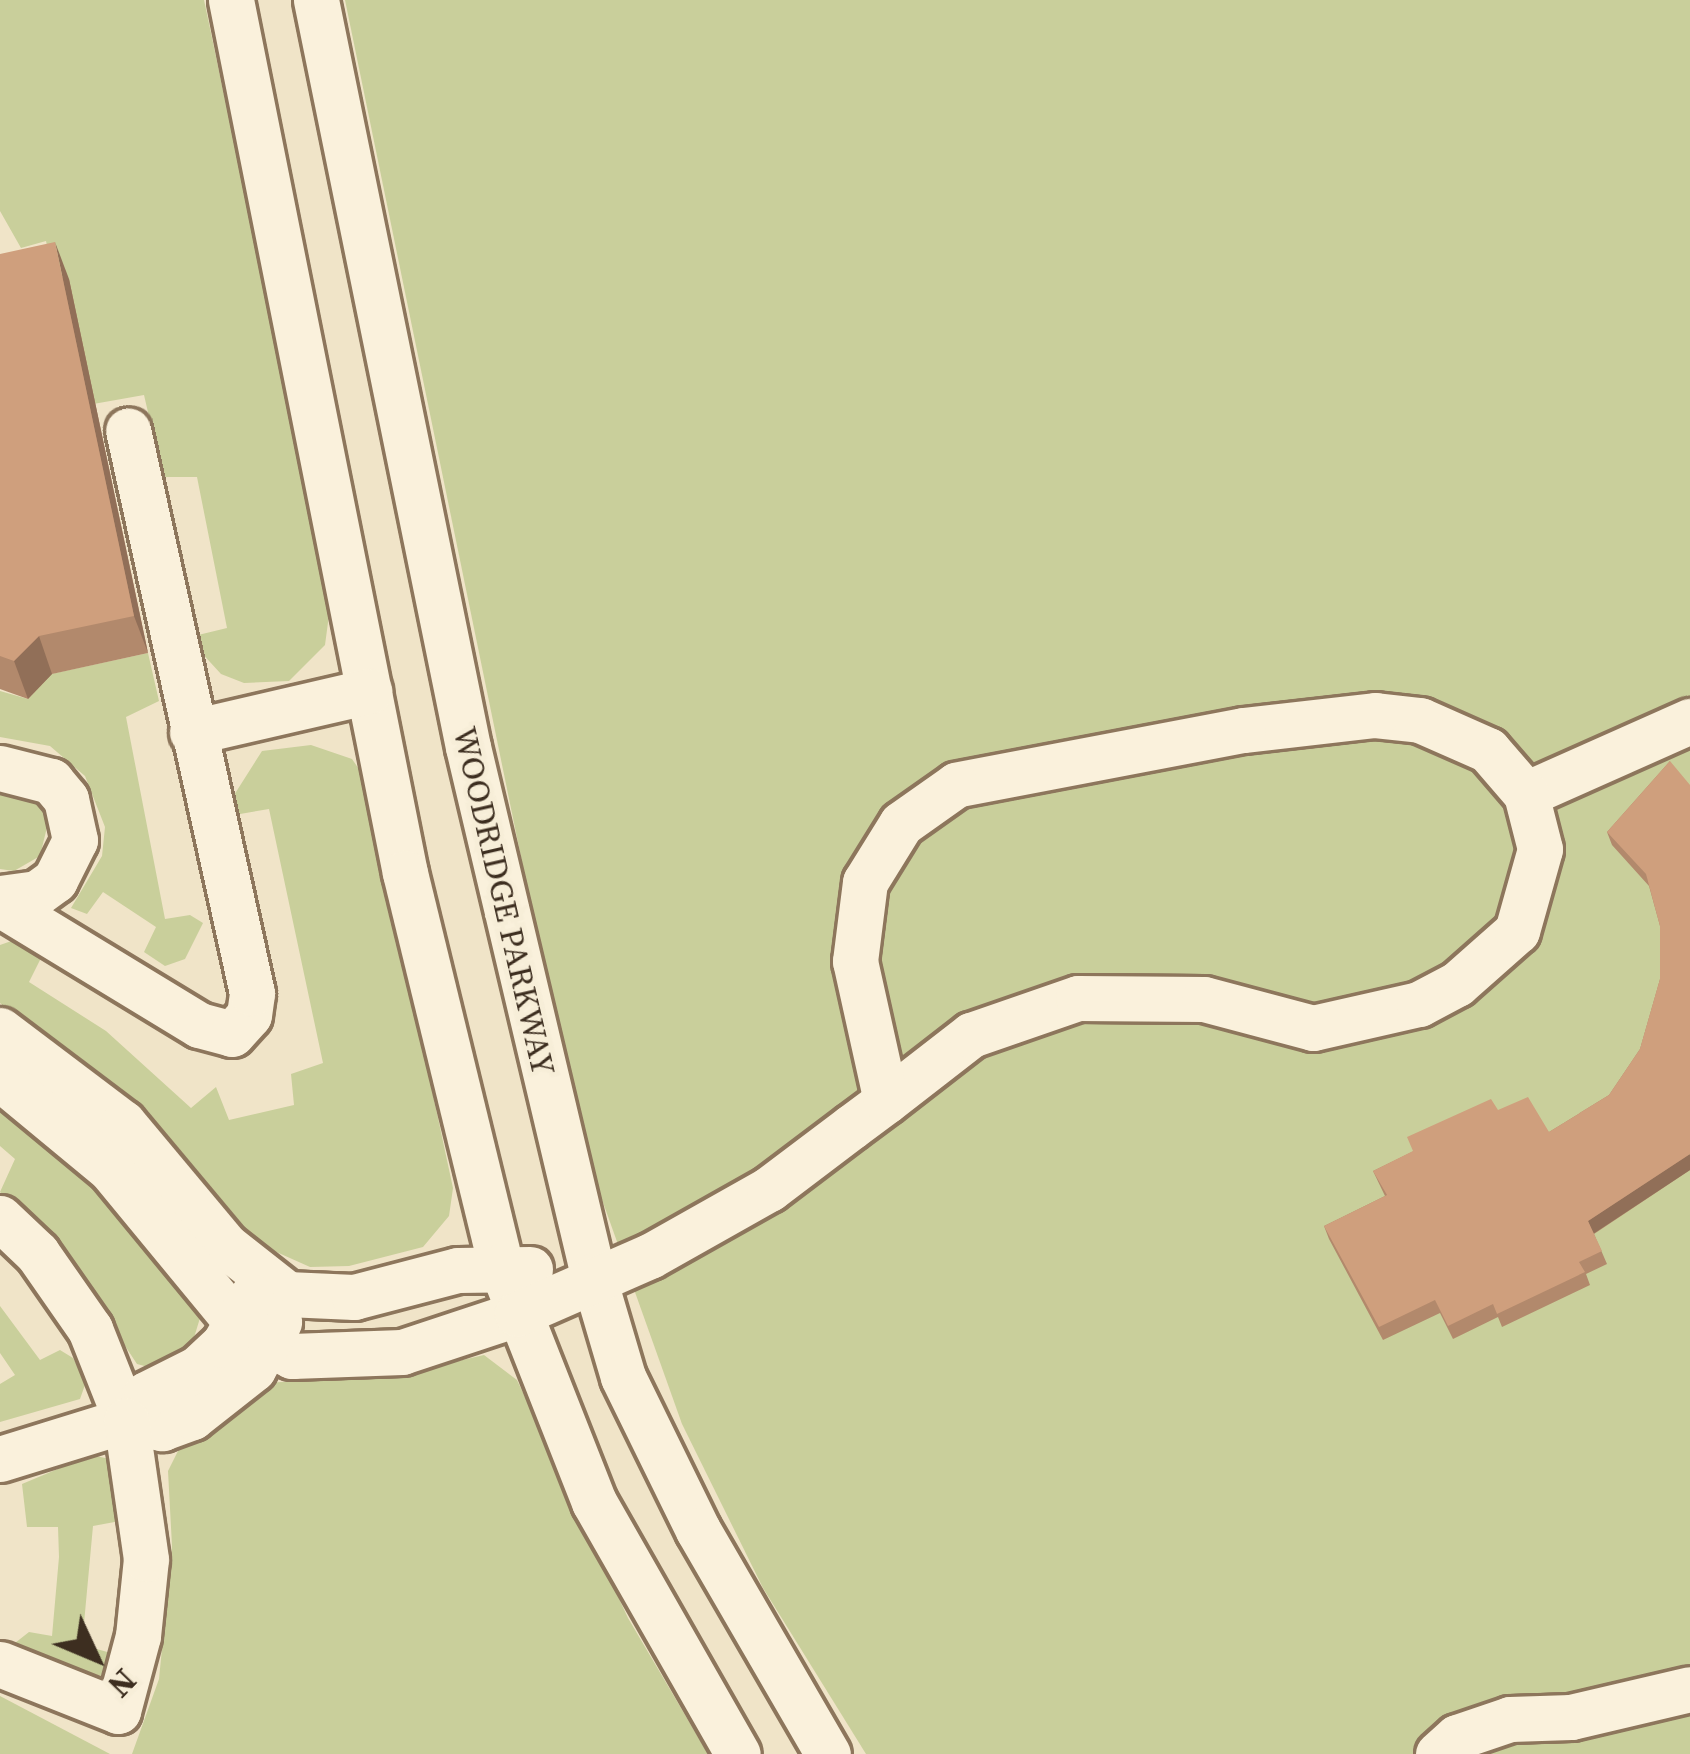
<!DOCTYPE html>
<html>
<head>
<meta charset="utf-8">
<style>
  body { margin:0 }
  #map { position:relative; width:1690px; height:1754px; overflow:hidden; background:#f0e4c8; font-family:"Source Serif 4",serif }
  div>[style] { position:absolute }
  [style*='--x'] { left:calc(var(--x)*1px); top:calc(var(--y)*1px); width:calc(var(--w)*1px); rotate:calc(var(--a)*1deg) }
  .green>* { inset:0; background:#c9cf9b }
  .roads { filter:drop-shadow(3px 0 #8d765c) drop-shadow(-3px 0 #8d765c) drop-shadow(0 3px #8d765c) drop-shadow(0 -3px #8d765c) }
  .minor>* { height:45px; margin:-22.5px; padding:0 22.5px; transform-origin:22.5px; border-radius:22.5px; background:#faf1dc }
  .wall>* { inset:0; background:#b2896c }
  .shaded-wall>* { inset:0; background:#916f58 }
  .building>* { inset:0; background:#cf9f7d }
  span { translate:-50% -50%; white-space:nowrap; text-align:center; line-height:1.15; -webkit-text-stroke:9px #f7eed8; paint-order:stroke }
  .street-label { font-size:33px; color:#3d2e20 }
  .north { position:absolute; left:36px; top:1598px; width:120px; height:120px; -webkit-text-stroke:9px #f7eed8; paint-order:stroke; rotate:134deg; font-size:33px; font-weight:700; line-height:48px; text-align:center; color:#3d2e20 }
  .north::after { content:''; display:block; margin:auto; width:42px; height:54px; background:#3d2e20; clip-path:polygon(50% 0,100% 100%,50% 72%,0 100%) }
</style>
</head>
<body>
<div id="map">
  <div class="green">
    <div style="clip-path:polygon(0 0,204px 0,331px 600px,325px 645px,289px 681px,244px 683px,221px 674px,199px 650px,194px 636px,227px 628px,197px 477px,163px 477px,144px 395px,82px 406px,46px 241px,21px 248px,0 211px)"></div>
    <div style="clip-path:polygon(345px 0,1690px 0,1690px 1754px,866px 1754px,763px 1588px,682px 1424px,595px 1180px,560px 1047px)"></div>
    <div style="clip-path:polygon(148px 653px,159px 701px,126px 717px,165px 919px,190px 915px,203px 923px,185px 959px,165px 966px,144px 952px,156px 927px,103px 892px,87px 914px,71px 908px,102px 856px,105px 827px,85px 776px,50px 746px,0 737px,0 691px,28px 699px,51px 674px)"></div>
    <div style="clip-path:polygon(311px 745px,352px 759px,365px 778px,453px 1188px,449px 1216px,423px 1247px,349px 1266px,310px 1267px,245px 1238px,0 1003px,0 945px,20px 938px,43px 954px,29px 982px,106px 1031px,191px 1108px,216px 1087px,229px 1120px,294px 1105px,291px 1074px,323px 1063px,269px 809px,240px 814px,229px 803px,262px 751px)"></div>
    <div style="clip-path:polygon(0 786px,41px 802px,49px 819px,40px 856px,14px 871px,0 869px)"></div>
    <div style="clip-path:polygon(0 1089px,41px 1118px,189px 1295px,200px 1318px,189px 1354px,152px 1368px,137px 1364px,59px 1246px,0 1192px,15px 1159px,0 1146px)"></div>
    <div style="clip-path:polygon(0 1306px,40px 1360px,60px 1350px,73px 1358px,86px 1382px,80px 1399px,0 1422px,0 1384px,15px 1375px,0 1353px)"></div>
    <div style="clip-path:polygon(484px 1355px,517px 1380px,628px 1618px,708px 1754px,132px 1754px,159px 1679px,172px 1546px,168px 1471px,186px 1435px,261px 1383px,389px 1377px)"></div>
    <div style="clip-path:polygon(91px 1455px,110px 1459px,120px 1521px,93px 1526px,82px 1645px,111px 1653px,101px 1676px,29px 1655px,15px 1643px,29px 1632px,52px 1636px,59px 1557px,58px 1527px,27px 1527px,22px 1484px)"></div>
    <div style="clip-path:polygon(0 1696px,110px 1754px,0 1754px)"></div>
  </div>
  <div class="roads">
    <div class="minor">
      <div style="--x:231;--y:0;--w:890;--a:78.73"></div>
      <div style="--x:405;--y:873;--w:405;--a:76.3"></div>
      <div style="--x:501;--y:1266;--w:254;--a:68.5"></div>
      <div style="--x:594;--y:1502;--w:290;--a:60.3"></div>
      <div style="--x:316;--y:0;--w:762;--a:78.5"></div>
      <div style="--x:468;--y:747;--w:543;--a:76.68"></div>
      <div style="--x:593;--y:1275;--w:106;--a:73.6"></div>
      <div style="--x:623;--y:1377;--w:170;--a:63.9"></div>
      <div style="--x:698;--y:1530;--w:259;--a:59.9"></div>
      <div style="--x:192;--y:732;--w:182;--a:-13"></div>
      <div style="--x:0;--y:768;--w:53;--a:14.3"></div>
      <div style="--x:51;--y:781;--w:23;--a:50"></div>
      <div style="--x:66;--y:799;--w:42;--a:77.6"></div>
      <div style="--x:75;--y:840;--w:45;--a:116.6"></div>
      <div style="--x:55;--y:880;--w:22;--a:144"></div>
      <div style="--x:37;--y:893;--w:37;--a:172"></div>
      <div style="--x:1526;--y:794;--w:180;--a:-24"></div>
      <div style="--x:0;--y:904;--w:233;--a:31.3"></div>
      <div style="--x:199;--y:1025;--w:34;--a:15"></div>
      <div style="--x:232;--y:1034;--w:25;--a:-48"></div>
      <div style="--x:249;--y:1015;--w:22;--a:-82"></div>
      <div style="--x:252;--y:993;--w:576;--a:-102.42"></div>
      <div style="--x:0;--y:1030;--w:154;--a:37.1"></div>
      <div style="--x:123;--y:1123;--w:160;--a:50.1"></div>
      <div style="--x:226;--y:1246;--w:78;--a:38.2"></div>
      <div style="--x:287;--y:1294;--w:67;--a:2.6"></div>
      <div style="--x:354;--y:1297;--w:107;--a:-14.6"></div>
      <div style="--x:458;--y:1270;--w:72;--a:-0.8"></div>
      <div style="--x:0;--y:1078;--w:143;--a:39.6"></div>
      <div style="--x:110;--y:1169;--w:207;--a:50.5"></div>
      <div style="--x:242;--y:1329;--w:57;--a:28.4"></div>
      <div style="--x:292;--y:1356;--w:110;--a:-2.1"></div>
      <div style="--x:402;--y:1352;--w:121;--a:-18.3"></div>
      <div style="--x:517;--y:1314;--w:145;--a:-23.6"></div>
      <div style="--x:650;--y:1256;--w:137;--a:-29.4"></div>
      <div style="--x:769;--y:1189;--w:103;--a:-37.1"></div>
      <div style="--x:851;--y:1127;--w:44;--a:-36.6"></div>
      <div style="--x:886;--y:1101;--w:108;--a:-37.8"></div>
      <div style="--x:971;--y:1035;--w:113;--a:-19.1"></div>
      <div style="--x:1078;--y:998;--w:126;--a:0.5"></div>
      <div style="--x:1204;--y:999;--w:113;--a:14.9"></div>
      <div style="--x:1313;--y:1028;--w:109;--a:-12.8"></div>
      <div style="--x:1419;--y:1004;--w:43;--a:-27.8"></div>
      <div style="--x:1457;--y:984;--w:80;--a:-41.5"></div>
      <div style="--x:1517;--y:931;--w:85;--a:-74.3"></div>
      <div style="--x:1540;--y:849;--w:57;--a:-104.3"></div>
      <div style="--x:1526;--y:794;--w:58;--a:-130.8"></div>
      <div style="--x:1488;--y:750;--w:74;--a:-156.2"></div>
      <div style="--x:1420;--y:720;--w:45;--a:-173.7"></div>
      <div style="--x:1375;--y:715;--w:133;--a:173.5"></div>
      <div style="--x:1243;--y:730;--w:292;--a:169.2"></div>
      <div style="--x:956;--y:785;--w:67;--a:144.7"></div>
      <div style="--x:901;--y:824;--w:68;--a:121.8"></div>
      <div style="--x:865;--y:882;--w:80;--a:97.2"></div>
      <div style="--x:855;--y:961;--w:143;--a:77.5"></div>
      <div style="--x:0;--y:1218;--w:51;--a:43.4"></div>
      <div style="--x:37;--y:1253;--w:93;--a:55.1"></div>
      <div style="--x:90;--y:1329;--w:98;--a:68.4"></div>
      <div style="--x:126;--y:1420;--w:132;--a:162.8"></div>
      <div style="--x:126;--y:1420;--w:37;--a:13"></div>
      <div style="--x:162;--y:1428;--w:32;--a:-20"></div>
      <div style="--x:192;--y:1417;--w:78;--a:-38.2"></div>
      <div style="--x:253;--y:1369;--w:54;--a:-61"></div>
      <div style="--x:126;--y:1420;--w:33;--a:-52"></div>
      <div style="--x:146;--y:1394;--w:58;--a:-26.6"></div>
      <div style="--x:198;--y:1368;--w:34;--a:-43"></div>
      <div style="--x:223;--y:1345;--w:56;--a:-59.7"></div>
      <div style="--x:0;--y:1664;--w:127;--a:21.7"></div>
      <div style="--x:118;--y:1711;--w:78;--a:-75.1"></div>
      <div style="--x:138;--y:1636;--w:77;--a:-84.1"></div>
      <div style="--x:146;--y:1559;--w:140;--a:-98.2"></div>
      <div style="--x:1438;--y:1754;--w:25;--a:-42"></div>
      <div style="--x:1457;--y:1737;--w:56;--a:-18.8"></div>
      <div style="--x:1510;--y:1719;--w:61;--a:-1.9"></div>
      <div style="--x:1571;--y:1717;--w:122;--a:-13.2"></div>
    </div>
  </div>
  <div class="wall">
    <div style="clip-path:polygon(0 254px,69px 279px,148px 653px,52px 674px,28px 699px,0 689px)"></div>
    <div style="clip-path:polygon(1670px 761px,1690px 1170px,1594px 1234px,1607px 1264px,1586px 1274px,1590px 1285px,1502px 1327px,1498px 1317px,1453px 1339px,1440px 1313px,1383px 1340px,1329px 1239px,1324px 1226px,1385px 1196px,1373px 1171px,1498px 1110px,1549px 1132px,1609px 1095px,1640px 1049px,1660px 979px,1660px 926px,1649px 886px,1612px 845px,1607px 832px)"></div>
  </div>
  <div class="shaded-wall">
    <div style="clip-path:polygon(55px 242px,69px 279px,148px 653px,134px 616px)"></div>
    <div style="clip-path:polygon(39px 636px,52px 674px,28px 699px,14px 661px)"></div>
    <div style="clip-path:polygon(1690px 1154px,1690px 1170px,1593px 1234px,1588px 1221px)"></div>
  </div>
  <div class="building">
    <div style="clip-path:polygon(55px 242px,134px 616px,39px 636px,14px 661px,0 656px,0 254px)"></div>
    <div style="clip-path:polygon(1670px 761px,1690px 785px,1690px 1154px,1588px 1221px,1602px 1251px,1579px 1262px,1585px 1272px,1497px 1314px,1493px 1304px,1448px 1326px,1435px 1300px,1379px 1327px,1324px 1226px,1387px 1195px,1373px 1171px,1413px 1151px,1407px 1137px,1491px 1099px,1498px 1110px,1528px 1097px,1549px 1132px,1609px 1095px,1640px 1049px,1660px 979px,1660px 926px,1646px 874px,1607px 832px)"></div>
  </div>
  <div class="street-label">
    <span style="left:504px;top:901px;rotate:77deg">WOODRIDGE PARKWAY</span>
  </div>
  <div class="north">N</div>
</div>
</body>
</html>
